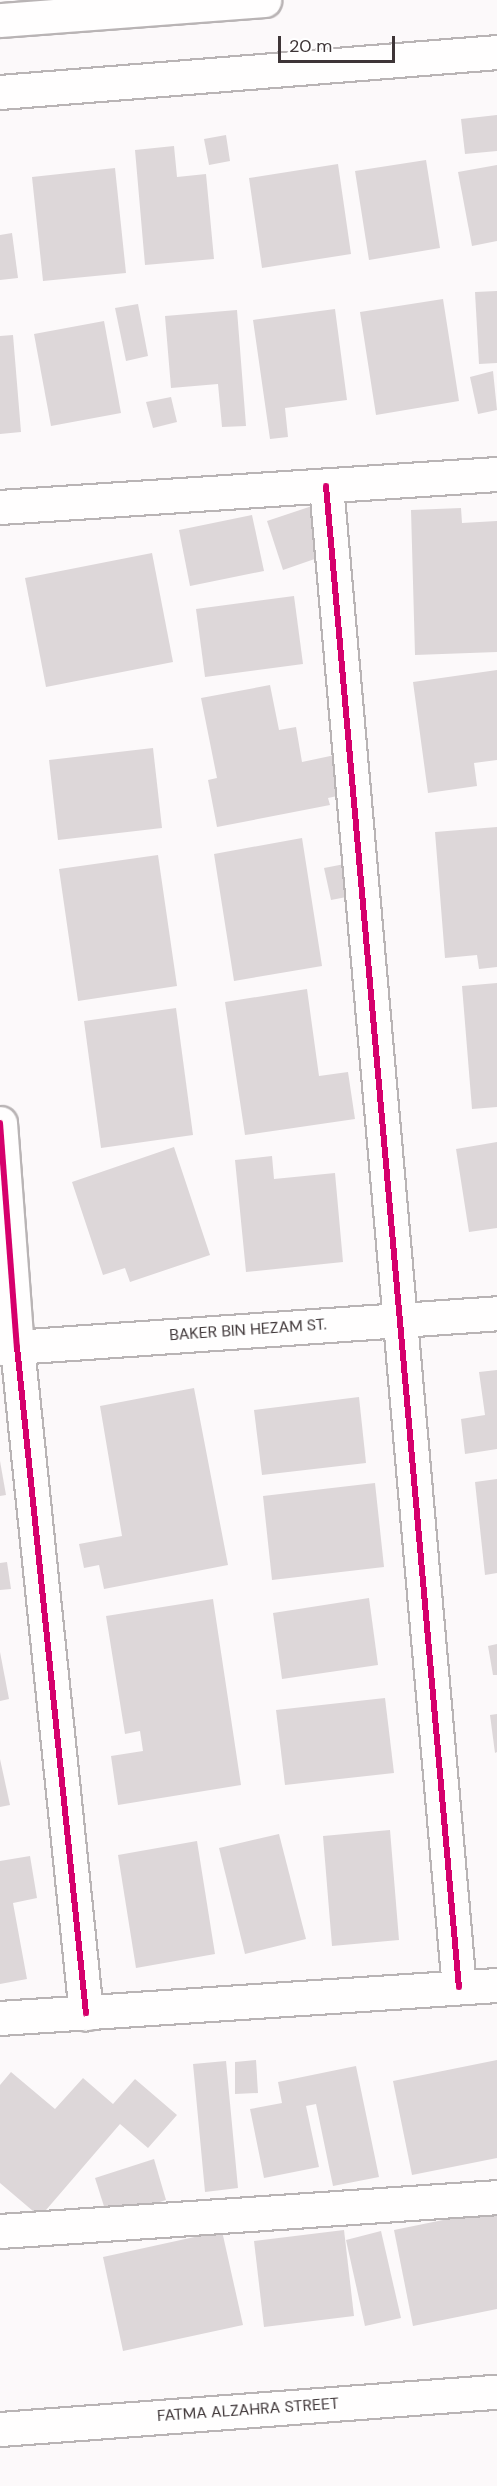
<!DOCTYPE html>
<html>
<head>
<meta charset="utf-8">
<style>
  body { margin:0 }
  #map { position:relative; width:497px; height:2486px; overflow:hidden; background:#fcf9fa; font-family:"DM Sans",sans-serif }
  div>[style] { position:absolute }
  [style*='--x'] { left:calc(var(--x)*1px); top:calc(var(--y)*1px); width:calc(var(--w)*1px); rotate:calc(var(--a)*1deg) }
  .building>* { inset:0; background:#ddd7d9 }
  .roads { filter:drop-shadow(2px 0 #b9b4b5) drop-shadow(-2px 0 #b9b4b5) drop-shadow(0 2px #b9b4b5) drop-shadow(0 -2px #b9b4b5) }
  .minor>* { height:33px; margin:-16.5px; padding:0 16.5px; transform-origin:16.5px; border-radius:16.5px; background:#fffefe }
  .cycleway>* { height:6px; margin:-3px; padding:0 3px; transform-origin:3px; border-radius:3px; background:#d6006c }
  span { translate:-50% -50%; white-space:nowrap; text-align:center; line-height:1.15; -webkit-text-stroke:4.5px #fff; paint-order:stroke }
  .street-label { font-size:16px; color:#3e3537 }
  .scale { position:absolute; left:278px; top:36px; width:117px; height:27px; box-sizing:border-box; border:3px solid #3e3537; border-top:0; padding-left:8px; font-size:18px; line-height:21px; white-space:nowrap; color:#3e3537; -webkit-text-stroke:4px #fff; paint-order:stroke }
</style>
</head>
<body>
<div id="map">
  <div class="building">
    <div style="clip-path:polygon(497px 115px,497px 151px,465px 154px,461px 119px)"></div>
    <div style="clip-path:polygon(226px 135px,230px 161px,209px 165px,204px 139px)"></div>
    <div style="clip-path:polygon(174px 146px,177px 177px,206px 174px,214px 259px,145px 265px,135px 150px)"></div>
    <div style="clip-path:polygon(426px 160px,440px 248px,369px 260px,355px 171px)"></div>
    <div style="clip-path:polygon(338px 164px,351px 254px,262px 268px,249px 178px)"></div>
    <div style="clip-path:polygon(497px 165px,497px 241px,472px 246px,458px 172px)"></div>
    <div style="clip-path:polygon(115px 168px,126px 273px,43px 281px,32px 177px)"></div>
    <div style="clip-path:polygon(12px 233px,18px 278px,0 280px,0 235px)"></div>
    <div style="clip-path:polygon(497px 291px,497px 363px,479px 364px,475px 292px)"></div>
    <div style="clip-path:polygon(443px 299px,459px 401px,376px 415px,360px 312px)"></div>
    <div style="clip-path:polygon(138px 304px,148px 356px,126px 361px,115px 308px)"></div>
    <div style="clip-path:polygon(335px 309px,347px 400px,285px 408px,288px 437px,270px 439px,253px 320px)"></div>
    <div style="clip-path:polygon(237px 310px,246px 426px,222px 427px,218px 384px,171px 388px,165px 316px)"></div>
    <div style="clip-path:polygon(104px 321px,121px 413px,51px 426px,34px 334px)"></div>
    <div style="clip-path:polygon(13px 335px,21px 432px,0 434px,0 336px)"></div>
    <div style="clip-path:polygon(493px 371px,497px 410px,478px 414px,470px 377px)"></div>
    <div style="clip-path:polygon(171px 397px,177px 422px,153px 428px,146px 402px)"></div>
    <div style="clip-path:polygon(312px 506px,329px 554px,283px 570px,267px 521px)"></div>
    <div style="clip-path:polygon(461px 508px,462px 523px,497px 521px,497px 652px,415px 655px,411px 510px)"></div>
    <div style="clip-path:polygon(252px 515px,264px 571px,190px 586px,179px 530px)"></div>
    <div style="clip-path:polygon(152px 553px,173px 662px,46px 687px,25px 578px)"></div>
    <div style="clip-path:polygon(294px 596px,303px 664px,205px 677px,196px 609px)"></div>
    <div style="clip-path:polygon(497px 670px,497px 760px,474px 763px,477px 786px,428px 793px,413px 682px)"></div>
    <div style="clip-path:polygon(270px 685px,279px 730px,296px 727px,302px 762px,335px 755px,342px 795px,328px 798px,330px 805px,217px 827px,208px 780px,217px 778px,201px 698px)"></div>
    <div style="clip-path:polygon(153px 748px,162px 828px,58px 840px,49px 760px)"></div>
    <div style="clip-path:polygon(497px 827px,497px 967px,479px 969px,477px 955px,445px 958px,435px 832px)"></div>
    <div style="clip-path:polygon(302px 838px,322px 966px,234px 981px,214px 854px)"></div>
    <div style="clip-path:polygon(158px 855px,177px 986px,78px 1001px,59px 869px)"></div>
    <div style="clip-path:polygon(355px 862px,362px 894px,331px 900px,324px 868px)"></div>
    <div style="clip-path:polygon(497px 983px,497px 1107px,472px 1109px,462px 986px)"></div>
    <div style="clip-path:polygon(307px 989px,319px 1076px,348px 1072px,355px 1119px,245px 1135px,225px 1002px)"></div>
    <div style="clip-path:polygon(176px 1008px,193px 1135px,101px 1148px,84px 1021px)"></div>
    <div style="clip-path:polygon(497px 1142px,497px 1228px,469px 1232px,456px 1149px)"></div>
    <div style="clip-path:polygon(174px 1147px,210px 1255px,130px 1282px,125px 1268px,103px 1275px,72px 1182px)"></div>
    <div style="clip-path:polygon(272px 1156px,274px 1179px,335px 1173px,343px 1262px,246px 1272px,235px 1160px)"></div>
    <div style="clip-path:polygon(497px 1370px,497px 1449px,465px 1454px,461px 1419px,485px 1415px,479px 1372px)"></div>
    <div style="clip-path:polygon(194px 1388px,228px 1565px,104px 1589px,99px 1565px,84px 1568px,79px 1544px,122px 1536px,100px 1406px)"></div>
    <div style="clip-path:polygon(359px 1397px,366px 1463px,262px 1475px,254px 1410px)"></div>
    <div style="clip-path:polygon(0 1461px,6px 1495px,0 1496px)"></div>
    <div style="clip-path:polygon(497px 1479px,497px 1573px,485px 1575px,475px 1482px)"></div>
    <div style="clip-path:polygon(375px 1483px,384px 1567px,272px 1580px,263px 1496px)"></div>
    <div style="clip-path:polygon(7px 1562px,11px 1589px,0 1590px,0 1563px)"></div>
    <div style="clip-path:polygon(369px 1598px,378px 1665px,282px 1679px,273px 1613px)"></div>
    <div style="clip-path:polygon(213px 1599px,241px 1785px,118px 1805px,111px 1756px,143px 1751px,140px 1731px,125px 1734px,106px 1616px)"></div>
    <div style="clip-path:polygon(497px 1644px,497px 1675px,493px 1675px,488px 1646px)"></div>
    <div style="clip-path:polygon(0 1652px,9px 1699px,0 1701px)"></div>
    <div style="clip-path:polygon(385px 1698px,394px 1773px,285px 1785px,276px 1710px)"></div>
    <div style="clip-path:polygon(497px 1714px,497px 1752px,495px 1753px,490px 1715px)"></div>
    <div style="clip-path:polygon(0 1759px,10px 1805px,0 1807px)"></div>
    <div style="clip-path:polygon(390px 1830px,399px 1940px,332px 1946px,323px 1836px)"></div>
    <div style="clip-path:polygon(279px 1834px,306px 1939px,245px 1954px,219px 1848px)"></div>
    <div style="clip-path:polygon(197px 1841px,215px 1954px,136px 1968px,118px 1855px)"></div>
    <div style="clip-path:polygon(30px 1856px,37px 1898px,13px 1903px,27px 1979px,0 1984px,0 1861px)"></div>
    <div style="clip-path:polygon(256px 2060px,258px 2093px,235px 2094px,235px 2062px)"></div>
    <div style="clip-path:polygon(497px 2060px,497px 2158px,412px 2175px,393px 2081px)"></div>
    <div style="clip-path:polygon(226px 2061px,238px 2188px,205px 2192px,193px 2064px)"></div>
    <div style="clip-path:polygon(356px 2066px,379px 2177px,333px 2186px,316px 2104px,306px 2106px,319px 2167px,264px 2178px,250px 2109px,282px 2103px,278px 2082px)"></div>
    <div style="clip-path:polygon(11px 2072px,55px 2109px,83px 2078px,113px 2104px,135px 2079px,177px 2115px,148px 2148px,120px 2124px,40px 2217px,0 2183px,0 2085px)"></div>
    <div style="clip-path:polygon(154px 2159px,166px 2200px,108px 2219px,95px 2178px)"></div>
    <div style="clip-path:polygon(497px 2209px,497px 2309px,413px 2326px,394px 2230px)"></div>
    <div style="clip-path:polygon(344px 2230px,354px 2316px,264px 2327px,254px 2241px)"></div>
    <div style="clip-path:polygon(222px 2231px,243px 2325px,123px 2351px,103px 2257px)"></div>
    <div style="clip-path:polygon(381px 2231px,401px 2318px,365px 2326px,346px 2240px)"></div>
  </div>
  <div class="roads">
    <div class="minor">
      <div style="--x:0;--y:20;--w:265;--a:-4.3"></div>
      <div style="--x:0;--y:92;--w:499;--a:-4.6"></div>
      <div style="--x:326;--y:486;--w:1507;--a:84.94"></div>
      <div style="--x:0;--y:507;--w:498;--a:-3.8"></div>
      <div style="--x:0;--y:1123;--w:225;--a:85.7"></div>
      <div style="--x:17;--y:1347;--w:670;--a:84.09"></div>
      <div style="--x:0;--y:1348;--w:498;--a:-4"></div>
      <div style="--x:0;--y:2018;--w:498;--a:-3.8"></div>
      <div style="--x:0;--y:2231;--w:498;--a:-3.9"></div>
      <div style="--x:0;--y:2429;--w:498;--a:-4.3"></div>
    </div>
  </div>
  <div class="cycleway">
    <div style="--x:326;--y:486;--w:1507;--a:84.94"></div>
    <div style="--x:0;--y:1123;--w:225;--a:85.7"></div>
    <div style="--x:17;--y:1347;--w:670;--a:84.09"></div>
  </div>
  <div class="street-label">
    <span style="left:248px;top:1330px;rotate:-4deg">BAKER BIN HEZAM ST.</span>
    <span style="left:248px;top:2410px;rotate:-4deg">FATMA ALZAHRA STREET</span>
  </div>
  <div class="scale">20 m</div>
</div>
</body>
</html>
